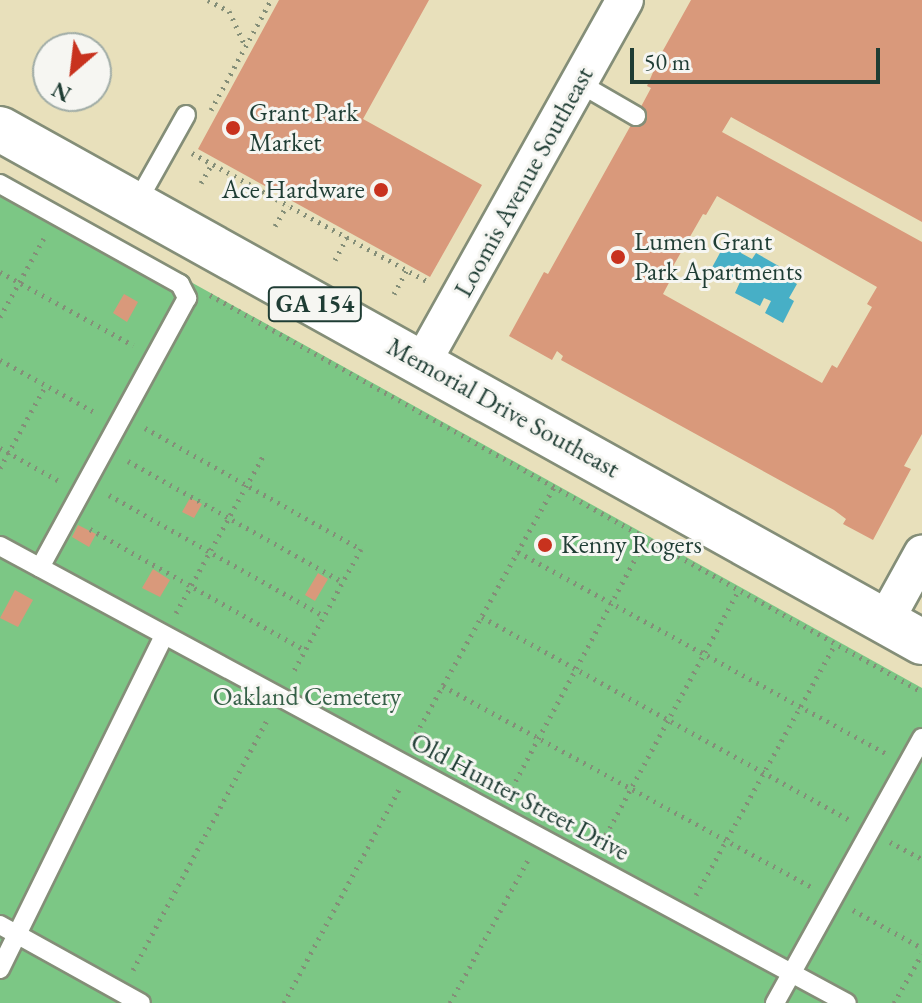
<!DOCTYPE html>
<html>
<head>
<meta charset="utf-8">
<style>
  body { margin:0 }
  #map { position:relative; width:922px; height:1003px; overflow:hidden; background:#e8e0bb; font-family:"EB Garamond",serif }
  div>[style] { position:absolute }
  [style*='--x'] { left:calc(var(--x)*1px); top:calc(var(--y)*1px); width:calc(var(--w)*1px); rotate:calc(var(--a)*1deg) }
  .green>* { inset:0; background:#7cc785 }
  .water>* { inset:0; background:#47afc6 }
  .building>* { inset:0; background:#d9997b }
  .path>* { height:5px; margin-top:-2.5px; transform-origin:0; background:repeating-linear-gradient(90deg,#848e78 0 2px,transparent 0 8px) }
  .roads { filter:drop-shadow(2px 0 #848e78) drop-shadow(-2px 0 #848e78) drop-shadow(0 2px #848e78) drop-shadow(0 -2px #848e78) }
  .service>* { height:18px; margin:-9px; padding:0 9px; transform-origin:9px; border-radius:9px; background:#fff }
  .minor>* { height:36px; margin:-18px; padding:0 18px; transform-origin:18px; border-radius:18px; background:#fff }
  .primary>* { height:44px; margin:-22px; padding:0 22px; transform-origin:22px; border-radius:22px; background:#fff }
  .dots>* { width:22px; height:22px; translate:-50% -50%; box-sizing:border-box; border:4px solid #f6f6f2; border-radius:50% }
  span { translate:-50% -50%; white-space:nowrap; text-align:center; line-height:1.15; -webkit-text-stroke:6px #f6f6f2; paint-order:stroke }
  .shield-label span { padding:2px 6px; background:#f6f6f2; border:2px solid; border-radius:6px; -webkit-text-stroke-width:0 }
  .shield-label { font-size:24px; color:#1f3d34; font-weight:700 }
  .poi-label { font-size:26px; color:#1f3d34 }
  .left { translate:0 -50%; text-align:left }
  .right { translate:-100% -50%; text-align:right }
  .street-label { font-size:26px; color:#1f3d34 }
  .park-label { font-size:26px; color:#366048 }
  .north { position:absolute; left:32px; top:32px; width:80px; height:80px; box-sizing:border-box; background:#f6f6f2; border:2px solid #a0aca6; border-radius:50%; rotate:208deg; font-size:22px; font-weight:700; line-height:32px; text-align:center; color:#1f3d34 }
  .north::after { content:''; display:block; margin:auto; width:28px; height:36px; background:#c8321e; clip-path:polygon(50% 0,100% 100%,50% 72%,0 100%) }
  .scale { position:absolute; left:630px; top:48px; width:250px; height:36px; box-sizing:border-box; border:4px solid #1f3d34; border-top:0; padding-left:10px; font-size:24px; line-height:28px; white-space:nowrap; color:#1f3d34; -webkit-text-stroke:6px #f6f6f2; paint-order:stroke }
</style>
</head>
<body>
<div id="map">
  <div class="green">
    <div style="clip-path:polygon(0 176px,922px 688px,922px 1003px,0 1003px)"></div>
  </div>
  <div class="water">
    <div style="clip-path:polygon(727px 240px,743px 248px,741px 253px,752px 259px,756px 253px,791px 273px,788px 279px,797px 284px,789px 298px,794px 301px,783px 323px,765px 313px,771px 301px,764px 298px,760px 306px,735px 293px,740px 282px,727px 275px,724px 281px,709px 273px)"></div>
  </div>
  <div class="building">
    <div style="clip-path:polygon(279px 0,429px 0,363px 119px,482px 185px,430px 277px,198px 149px)"></div>
    <div style="clip-path:polygon(evenodd,691px 0,922px 0,922px 222px,731px 117px,722px 132px,922px 242px,922px 434px,904px 466px,911px 469px,873px 540px,843px 524px,846px 519px,834px 510px,561px 360px,563px 356px,557px 351px,552px 360px,509px 336px,544px 272px,548px 274px,636px 116px,651px 88px,647px 86px,661px 54px,691px 0,717px 196px,877px 287px,867px 304px,872px 307px,837px 368px,832px 365px,822px 383px,663px 294px,672px 277px,668px 275px,703px 214px,706px 215px,717px 196px)"></div>
    <div style="clip-path:polygon(124px 294px,138px 302px,127px 322px,113px 313px)"></div>
    <div style="clip-path:polygon(190px 498px,202px 504px,194px 518px,182px 512px)"></div>
    <div style="clip-path:polygon(78px 525px,96px 534px,89px 547px,72px 537px)"></div>
    <div style="clip-path:polygon(153px 569px,170px 580px,160px 597px,142px 588px)"></div>
    <div style="clip-path:polygon(318px 573px,328px 579px,315px 601px,305px 595px)"></div>
    <div style="clip-path:polygon(15px 590px,33px 600px,18px 627px,0 618px)"></div>
  </div>
  <div class="path">
    <div style="--x:208;--y:0;--w:24;--a:28"></div>
    <div style="--x:229;--y:11;--w:38;--a:65"></div>
    <div style="--x:211;--y:110;--w:125;--a:-61.4"></div>
    <div style="--x:192;--y:153;--w:270;--a:28.6"></div>
    <div style="--x:201;--y:183;--w:22;--a:-60"></div>
    <div style="--x:275;--y:226;--w:24;--a:-60"></div>
    <div style="--x:335;--y:260;--w:26;--a:-62"></div>
    <div style="--x:0;--y:272;--w:152;--a:28.8"></div>
    <div style="--x:394;--y:294;--w:27;--a:-62"></div>
    <div style="--x:210;--y:295;--w:815;--a:29.14"></div>
    <div style="--x:0;--y:317;--w:90;--a:-60.9"></div>
    <div style="--x:0;--y:360;--w:110;--a:28.9"></div>
    <div style="--x:145;--y:428;--w:248;--a:29.3"></div>
    <div style="--x:361;--y:549;--w:143;--a:118.9"></div>
    <div style="--x:0;--y:448;--w:68;--a:29.2"></div>
    <div style="--x:128;--y:461;--w:247;--a:29.4"></div>
    <div style="--x:0;--y:468;--w:95;--a:-61"></div>
    <div style="--x:109;--y:495;--w:247;--a:29.4"></div>
    <div style="--x:90;--y:529;--w:247;--a:29.4"></div>
    <div style="--x:518;--y:552;--w:421;--a:28.7"></div>
    <div style="--x:176;--y:613;--w:179;--a:-61"></div>
    <div style="--x:482;--y:617;--w:420;--a:28.9"></div>
    <div style="--x:443;--y:686;--w:419;--a:28.6"></div>
    <div style="--x:412;--y:741;--w:291;--a:-60.8"></div>
    <div style="--x:508;--y:795;--w:291;--a:-61.7"></div>
    <div style="--x:602;--y:842;--w:287;--a:-61.5"></div>
    <div style="--x:890;--y:842;--w:36;--a:28"></div>
    <div style="--x:696;--y:895;--w:287;--a:-61"></div>
    <div style="--x:853;--y:910;--w:79;--a:28.8"></div>
    <div style="--x:133;--y:970;--w:286;--a:-61.8"></div>
    <div style="--x:284;--y:1003;--w:243;--a:-61.7"></div>
    <div style="--x:450;--y:1003;--w:163;--a:-61.4"></div>
    <div style="--x:894;--y:1003;--w:56;--a:-60.3"></div>
  </div>
  <div class="roads">
    <div class="service">
      <div style="--x:579;--y:83;--w:66;--a:30.1"></div>
      <div style="--x:0;--y:184;--w:206;--a:29.1"></div>
      <div style="--x:180;--y:284;--w:16;--a:63"></div>
      <div style="--x:187;--y:298;--w:307;--a:118.6"></div>
      <div style="--x:136;--y:204;--w:102;--a:-60.7"></div>
      <div style="--x:0;--y:546;--w:962;--a:28.35"></div>
      <div style="--x:0;--y:925;--w:161;--a:29"></div>
      <div style="--x:0;--y:969;--w:372;--a:-63.8"></div>
      <div style="--x:775;--y:1003;--w:303;--a:-61"></div>
    </div>
    <div class="minor">
      <div style="--x:422;--y:363;--w:416;--a:-60.8"></div>
      <div style="--x:885;--y:621;--w:77;--a:-61.1"></div>
    </div>
    <div class="primary">
      <div style="--x:0;--y:129;--w:1055;--a:29.09"></div>
    </div>
  </div>
  <div class="dots">
    <div style="left:233px;top:128px;background:#c8321e"></div>
    <div style="left:381px;top:190px;background:#c8321e"></div>
    <div style="left:618px;top:257px;background:#c8321e"></div>
    <div style="left:545px;top:545px;background:#c8321e"></div>
  </div>
  <div class="shield-label">
    <span style="left:315px;top:304px">GA 154</span>
  </div>
  <div class="poi-label">
    <span class="left" style="left:249px;top:128px">Grant Park<br>Market</span>
    <span class="right" style="left:365px;top:190px">Ace Hardware</span>
    <span class="left" style="left:634px;top:257px">Lumen Grant<br>Park Apartments</span>
    <span class="left" style="left:561px;top:545px">Kenny Rogers</span>
  </div>
  <div class="street-label">
    <span style="left:524px;top:182px;rotate:-61deg">Loomis Avenue Southeast</span>
    <span style="left:503px;top:408px;rotate:29deg">Memorial Drive Southeast</span>
    <span style="left:520px;top:797px;rotate:28deg">Old Hunter Street Drive</span>
  </div>
  <div class="park-label">
    <span style="left:307px;top:697px">Oakland Cemetery</span>
  </div>
  <div class="north">N</div>
  <div class="scale">50 m</div>
</div>
</body>
</html>
